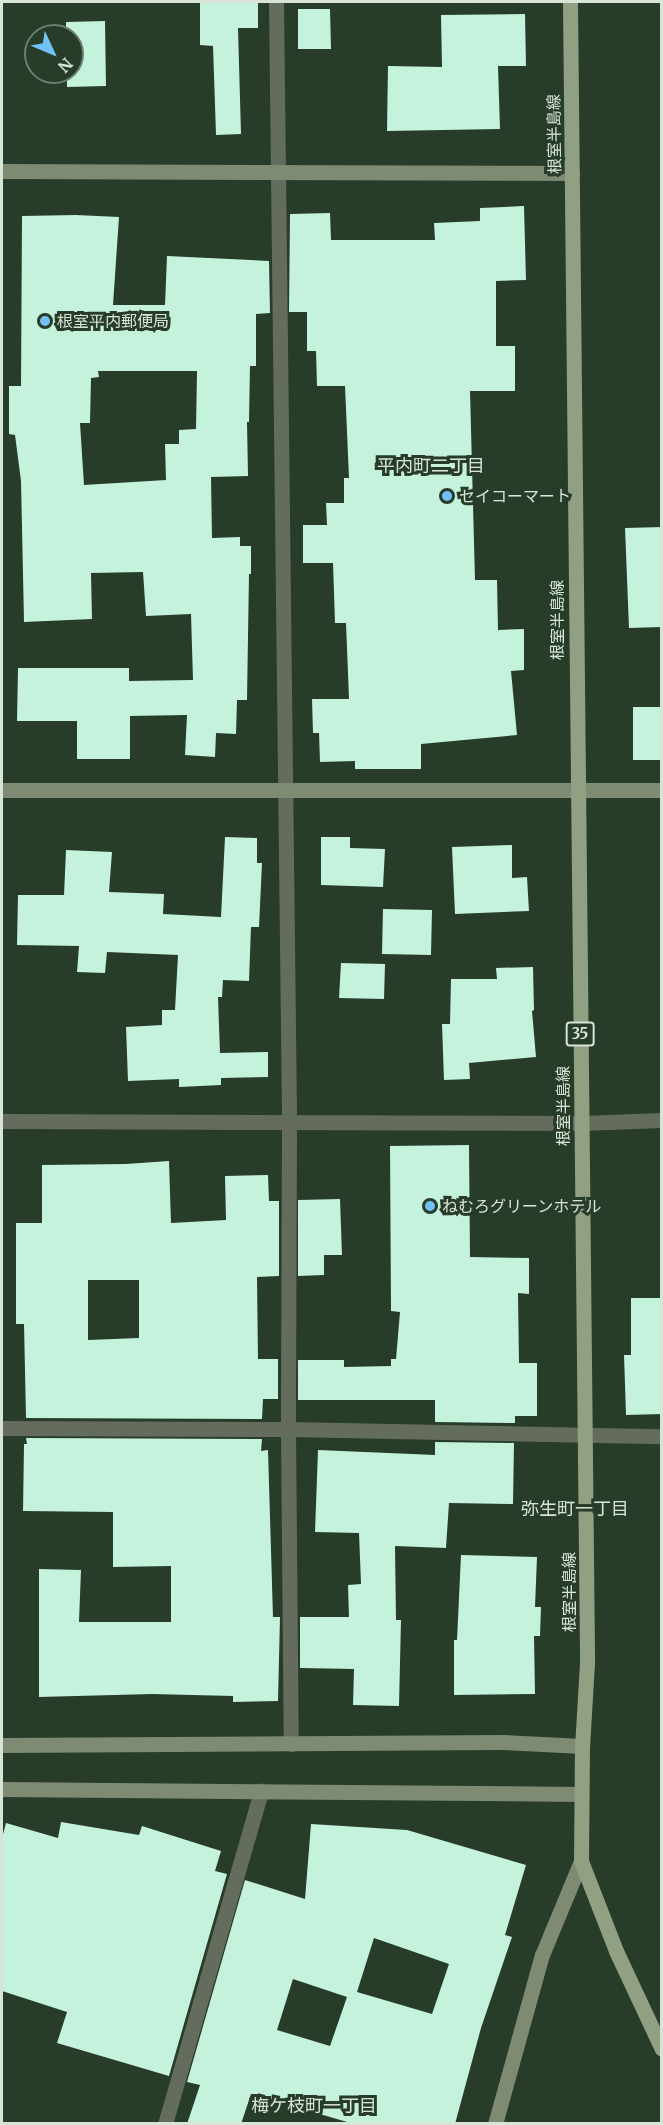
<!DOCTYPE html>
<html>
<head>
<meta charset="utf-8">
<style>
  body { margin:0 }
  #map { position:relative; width:663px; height:2125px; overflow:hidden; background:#273c29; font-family:Merriweather,"Noto Sans JP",serif }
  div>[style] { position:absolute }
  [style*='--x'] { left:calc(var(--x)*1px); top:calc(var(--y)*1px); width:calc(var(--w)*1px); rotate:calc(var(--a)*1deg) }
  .building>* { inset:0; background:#c4f2dd }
  .street>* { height:15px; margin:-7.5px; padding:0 7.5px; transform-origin:7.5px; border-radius:7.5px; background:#646c5d }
  .secondary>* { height:15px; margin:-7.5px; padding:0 7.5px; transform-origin:7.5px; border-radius:7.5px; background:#7e8a72 }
  .primary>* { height:15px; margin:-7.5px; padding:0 7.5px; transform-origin:7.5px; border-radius:7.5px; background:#91a082 }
  .dots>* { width:16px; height:16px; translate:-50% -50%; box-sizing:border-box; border:3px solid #273c29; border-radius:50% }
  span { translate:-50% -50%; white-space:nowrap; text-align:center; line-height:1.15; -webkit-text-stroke:6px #273c29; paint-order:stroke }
  .shield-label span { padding:2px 4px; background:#273c29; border:2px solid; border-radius:4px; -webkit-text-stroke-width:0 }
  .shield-label { font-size:15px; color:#d7e4d8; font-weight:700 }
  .street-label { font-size:16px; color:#d7e4d8 }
  .poi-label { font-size:16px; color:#d7e4d8 }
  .left { translate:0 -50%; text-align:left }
  .neighbourhood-label { font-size:18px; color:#d7e4d8 }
  .frame { position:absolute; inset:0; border:3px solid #d7e4d8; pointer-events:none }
  .north { position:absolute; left:24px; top:24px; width:60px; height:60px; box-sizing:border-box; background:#273c29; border:2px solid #6d7f6f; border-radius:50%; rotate:134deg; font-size:16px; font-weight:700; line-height:24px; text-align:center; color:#d7e4d8 }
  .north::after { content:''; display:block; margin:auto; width:21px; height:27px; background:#72c1f5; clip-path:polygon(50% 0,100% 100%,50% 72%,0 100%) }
</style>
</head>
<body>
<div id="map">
  <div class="building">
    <div style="clip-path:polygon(200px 2px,258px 2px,258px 28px,238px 28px,241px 134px,216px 135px,213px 46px,200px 45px)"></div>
    <div style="clip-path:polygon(298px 9px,330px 9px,331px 49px,298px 49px)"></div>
    <div style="clip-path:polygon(525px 14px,526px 66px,498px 66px,500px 129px,387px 131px,388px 66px,442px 67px,441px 15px)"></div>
    <div style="clip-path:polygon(105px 21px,106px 86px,67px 87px,67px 72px,72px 72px,72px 36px,66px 36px,66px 22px)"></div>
    <div style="clip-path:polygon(524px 206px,526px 280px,496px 281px,496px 346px,515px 346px,515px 391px,470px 391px,475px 580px,497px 580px,498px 630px,524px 629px,524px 670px,511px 671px,517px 735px,421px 744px,421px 769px,355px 769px,355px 761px,320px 762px,319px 733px,313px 733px,312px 699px,349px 699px,346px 623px,335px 623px,333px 563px,303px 563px,303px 525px,327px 525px,326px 503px,344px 503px,344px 478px,349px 478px,345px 386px,317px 386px,316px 351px,307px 351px,307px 312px,289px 312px,290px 214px,330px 213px,331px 240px,435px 240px,434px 223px,480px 221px,480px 208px)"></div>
    <div style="clip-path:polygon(evenodd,76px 215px,119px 217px,113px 305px,165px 305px,167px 256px,269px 261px,270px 313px,256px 314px,256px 366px,250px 366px,249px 422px,247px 422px,248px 476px,211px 477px,212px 538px,240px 537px,240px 546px,251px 546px,251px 574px,249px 574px,247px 700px,237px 700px,236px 734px,216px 733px,215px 757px,185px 755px,187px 715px,130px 716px,130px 759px,77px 759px,77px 721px,17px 721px,18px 668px,129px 668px,129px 681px,193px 680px,191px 614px,146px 616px,143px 572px,91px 573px,92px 619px,24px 622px,21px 481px,15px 435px,9px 434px,9px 386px,21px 386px,22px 216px,76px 215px,98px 371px,197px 371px,196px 429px,179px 430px,179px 444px,165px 444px,166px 480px,84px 485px,80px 423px,90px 423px,91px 378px,99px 377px,98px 371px)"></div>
    <div style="clip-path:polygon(662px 527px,662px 627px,629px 628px,625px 528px)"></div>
    <div style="clip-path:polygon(633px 707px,662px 707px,662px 760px,633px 760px)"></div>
    <div style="clip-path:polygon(225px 837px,257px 838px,257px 863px,262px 863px,259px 927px,251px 927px,249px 981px,223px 980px,222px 997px,218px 997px,220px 1053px,268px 1052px,268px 1077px,221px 1078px,221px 1085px,179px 1087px,179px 1079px,128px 1081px,126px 1027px,162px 1025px,162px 1010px,175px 1010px,178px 955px,107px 952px,105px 973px,77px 972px,79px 946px,17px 945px,18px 895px,64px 895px,66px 850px,112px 852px,109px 892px,164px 894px,163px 914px,221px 917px)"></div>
    <div style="clip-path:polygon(321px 837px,350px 837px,350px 848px,385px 849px,383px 887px,321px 885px)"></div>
    <div style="clip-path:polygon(512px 845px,512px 878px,527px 877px,529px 911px,455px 914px,452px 847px)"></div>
    <div style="clip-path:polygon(383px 909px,432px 910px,431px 955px,382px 954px)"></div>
    <div style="clip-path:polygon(341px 963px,385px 964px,384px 999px,339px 998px)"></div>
    <div style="clip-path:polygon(533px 967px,534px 1010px,532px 1011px,536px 1057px,469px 1063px,470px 1079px,444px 1080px,442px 1024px,450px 1024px,451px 979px,497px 979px,496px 968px)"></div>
    <div style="clip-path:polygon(469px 1145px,470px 1257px,529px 1258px,529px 1294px,518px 1293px,519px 1363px,537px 1363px,537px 1416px,515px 1416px,515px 1423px,435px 1422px,435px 1400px,298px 1400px,298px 1360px,344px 1360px,344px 1367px,391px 1366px,391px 1359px,396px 1359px,400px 1312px,391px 1311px,390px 1146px)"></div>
    <div style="clip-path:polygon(evenodd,169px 1161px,171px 1223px,226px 1220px,225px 1176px,268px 1175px,269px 1201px,279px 1201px,279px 1276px,257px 1277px,258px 1359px,278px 1359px,278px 1399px,263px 1399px,262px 1419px,26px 1418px,24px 1324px,16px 1324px,16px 1223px,42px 1223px,42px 1165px,126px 1164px,169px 1161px,88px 1280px,139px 1280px,139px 1338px,88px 1340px,88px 1280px)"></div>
    <div style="clip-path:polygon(340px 1199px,342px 1255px,324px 1255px,324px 1275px,298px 1276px,298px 1200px)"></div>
    <div style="clip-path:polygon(631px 1298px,662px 1298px,662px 1414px,626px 1415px,624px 1355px,631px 1355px)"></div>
    <div style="clip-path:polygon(26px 1438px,262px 1439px,261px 1451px,268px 1450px,273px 1617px,280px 1617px,278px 1701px,233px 1702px,233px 1696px,152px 1694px,39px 1697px,39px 1569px,81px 1570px,79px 1622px,171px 1622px,171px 1566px,113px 1567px,113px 1512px,23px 1511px,24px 1444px,27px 1444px)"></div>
    <div style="clip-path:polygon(435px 1442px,514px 1443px,513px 1504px,449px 1503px,446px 1548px,395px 1546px,396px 1620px,401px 1620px,399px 1706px,353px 1705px,354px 1669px,300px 1668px,300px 1617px,349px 1617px,348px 1585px,361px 1584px,359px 1533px,315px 1532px,318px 1450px,435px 1455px)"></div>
    <div style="clip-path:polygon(461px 1555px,537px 1557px,535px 1607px,541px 1607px,540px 1636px,534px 1636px,535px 1694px,454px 1695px,454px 1640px,457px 1640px)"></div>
    <div style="clip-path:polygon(61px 1822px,139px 1835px,142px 1826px,221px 1851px,215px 1871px,227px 1874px,169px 2076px,57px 2043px,67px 2012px,2px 1991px,2px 1838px,6px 1823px,58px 1838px)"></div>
    <div style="clip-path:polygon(evenodd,311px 1824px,407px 1830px,526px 1865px,505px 1935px,512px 1937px,481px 2028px,455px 2124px,354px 2124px,251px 2094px,241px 2124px,187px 2124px,200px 2085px,187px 2082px,245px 1880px,305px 1899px,311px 1824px,374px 1938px,449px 1964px,432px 2014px,357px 1992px,374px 1938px,311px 1824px,293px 1979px,347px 1997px,330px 2046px,277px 2030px,293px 1979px)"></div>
  </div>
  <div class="street">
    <div style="--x:276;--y:2;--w:1120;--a:89.33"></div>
    <div style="--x:289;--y:1122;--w:307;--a:90.2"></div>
    <div style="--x:288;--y:1429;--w:315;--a:89.5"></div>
    <div style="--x:2;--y:1121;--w:579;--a:0.2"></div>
    <div style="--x:581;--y:1123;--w:81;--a:-2.1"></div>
    <div style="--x:2;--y:1428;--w:286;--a:0.2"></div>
    <div style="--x:288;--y:1429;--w:374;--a:1.1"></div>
    <div style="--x:165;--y:2124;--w:347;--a:-73.9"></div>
  </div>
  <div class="secondary">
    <div style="--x:2;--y:171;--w:570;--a:0.2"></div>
    <div style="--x:2;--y:790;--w:660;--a:0"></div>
    <div style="--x:2;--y:1745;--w:500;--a:-0.34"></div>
    <div style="--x:502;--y:1742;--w:80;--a:2.9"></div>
    <div style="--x:2;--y:1789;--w:579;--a:0.49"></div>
    <div style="--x:495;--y:2124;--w:175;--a:-74.5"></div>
    <div style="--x:542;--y:1955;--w:102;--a:-67.5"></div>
  </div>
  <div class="primary">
    <div style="--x:570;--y:2;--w:1661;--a:89.41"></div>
    <div style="--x:587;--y:1663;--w:83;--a:93.4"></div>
    <div style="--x:582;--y:1746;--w:115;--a:90.5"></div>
    <div style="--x:581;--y:1861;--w:97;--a:68.7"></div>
    <div style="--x:616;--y:1951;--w:108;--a:64.9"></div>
  </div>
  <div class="dots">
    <div style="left:45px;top:321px;background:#72c1f5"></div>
    <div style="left:447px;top:496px;background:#72c1f5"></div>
    <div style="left:430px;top:1206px;background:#72c1f5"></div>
  </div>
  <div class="shield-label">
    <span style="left:580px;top:1034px">35</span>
  </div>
  <div class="street-label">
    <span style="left:554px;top:134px;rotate:-91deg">根室半島線</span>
    <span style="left:557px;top:620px;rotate:-90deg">根室半島線</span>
    <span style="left:563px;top:1106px;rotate:-90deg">根室半島線</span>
    <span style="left:569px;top:1592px;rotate:-90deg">根室半島線</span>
  </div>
  <div class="poi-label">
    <span class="left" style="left:57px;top:321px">根室平内郵便局</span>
    <span class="left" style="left:459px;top:496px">セイコーマート</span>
    <span class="left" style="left:442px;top:1206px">ねむろグリーンホテル</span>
  </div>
  <div class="neighbourhood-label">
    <span style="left:431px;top:466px">平内町二丁目</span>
    <span style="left:575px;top:1509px">弥生町一丁目</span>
    <span style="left:314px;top:2106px">梅ケ枝町一丁目</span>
  </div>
  <div class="frame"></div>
  <div class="north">N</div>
</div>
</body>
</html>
